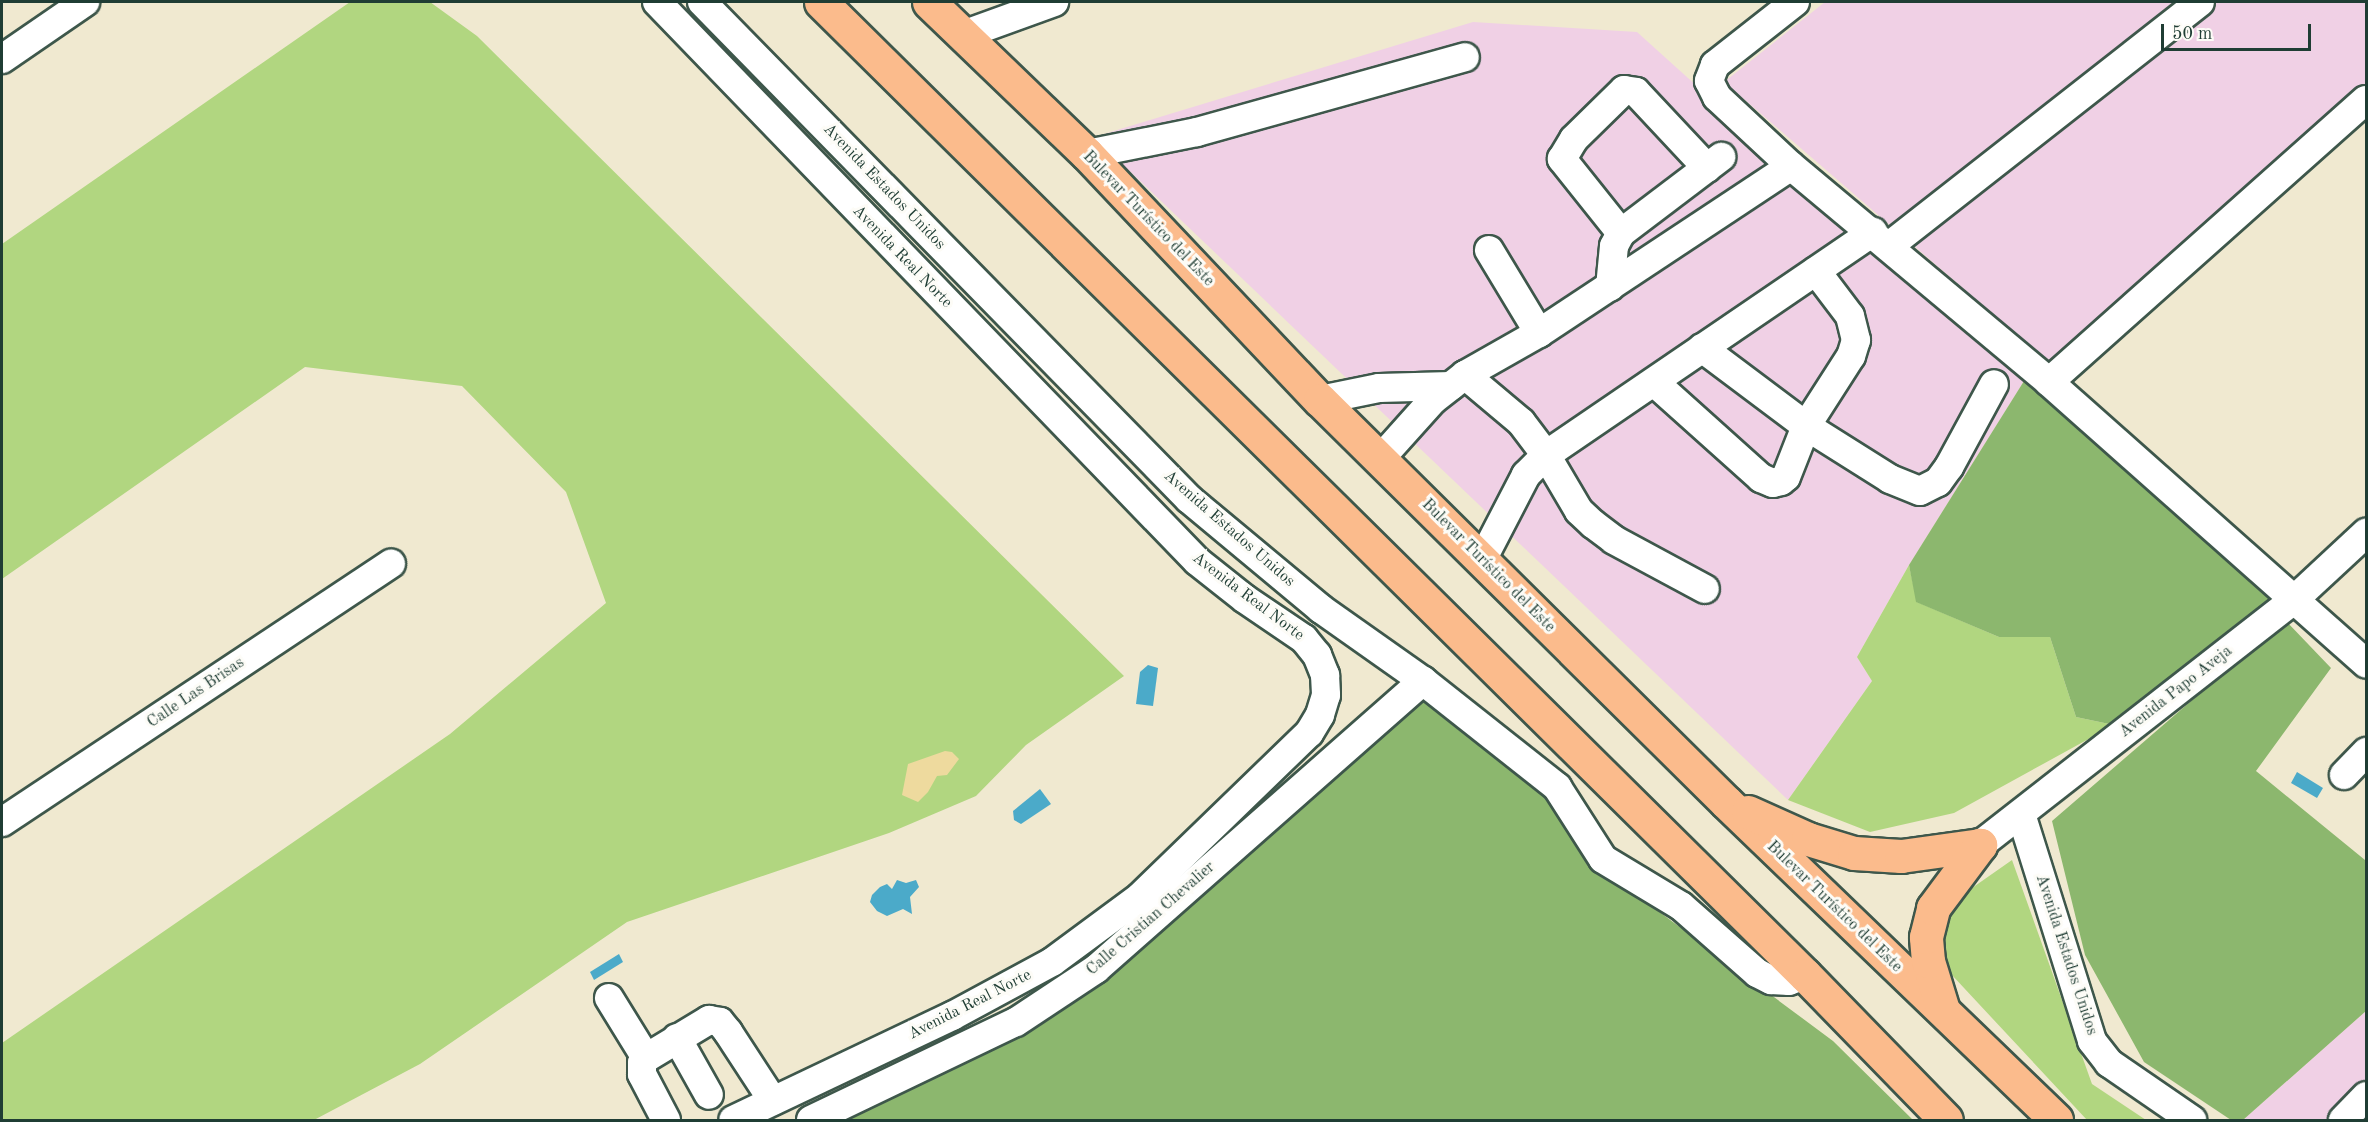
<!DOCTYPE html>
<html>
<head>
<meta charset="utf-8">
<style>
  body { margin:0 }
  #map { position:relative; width:2368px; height:1122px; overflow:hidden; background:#f0e9d0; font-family:"Old Standard TT",serif }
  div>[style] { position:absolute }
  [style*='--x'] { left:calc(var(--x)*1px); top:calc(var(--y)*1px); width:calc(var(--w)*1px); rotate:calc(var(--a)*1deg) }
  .built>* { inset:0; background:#f0d0e5 }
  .green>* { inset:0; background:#b1d680 }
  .forest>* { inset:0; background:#8cb76e }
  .sand>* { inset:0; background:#eeda9e }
  .water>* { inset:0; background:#4baac9 }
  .roads { filter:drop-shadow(2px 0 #3e574b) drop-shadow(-2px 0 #3e574b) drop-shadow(0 2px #3e574b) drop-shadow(0 -2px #3e574b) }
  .minor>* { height:28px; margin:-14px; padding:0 14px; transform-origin:14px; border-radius:14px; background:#fff }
  .highway>* { height:33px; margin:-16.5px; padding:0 16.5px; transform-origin:16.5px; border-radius:16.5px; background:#fbbb8c }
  span { translate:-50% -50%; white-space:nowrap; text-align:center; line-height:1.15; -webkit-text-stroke:6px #fdfcf7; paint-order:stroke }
  .street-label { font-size:16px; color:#1f3d34 }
  .frame { position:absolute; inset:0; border:3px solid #1f3d34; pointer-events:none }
  .scale { position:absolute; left:2161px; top:24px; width:150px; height:27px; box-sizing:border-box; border:3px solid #1f3d34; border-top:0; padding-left:8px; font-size:18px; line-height:21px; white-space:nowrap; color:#1f3d34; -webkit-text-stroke:4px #fdfcf7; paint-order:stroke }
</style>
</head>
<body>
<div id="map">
  <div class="built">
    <div style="clip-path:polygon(1825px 2px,2366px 2px,2366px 86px,2052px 365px,1724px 82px)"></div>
    <div style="clip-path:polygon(1473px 22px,1637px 32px,2024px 381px,1909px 565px,1857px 657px,1872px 681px,1788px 800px,1094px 137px)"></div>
    <div style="clip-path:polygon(2366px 1011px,2365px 1120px,2243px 1120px)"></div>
  </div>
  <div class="green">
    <div style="clip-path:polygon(350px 2px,430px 2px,477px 36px,1124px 676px,1026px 745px,976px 796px,889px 833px,627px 922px,420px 1064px,314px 1120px,2px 1120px,2px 1043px,450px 734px,606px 603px,566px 492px,462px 386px,305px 367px,2px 579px,2px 244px)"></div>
    <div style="clip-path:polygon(1909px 565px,1917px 602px,1999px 637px,2050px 637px,2076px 717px,2114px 725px,1954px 813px,1870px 832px,1788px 800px,1872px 681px,1857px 657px)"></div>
    <div style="clip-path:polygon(2012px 860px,2092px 1084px,2146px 1120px,2087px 1120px,1951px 974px,1938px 936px,1962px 895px)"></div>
  </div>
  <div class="forest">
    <div style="clip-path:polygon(2024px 381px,2273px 596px,2114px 725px,2076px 717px,2050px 637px,1999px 637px,1916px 602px,1909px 565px)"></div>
    <div style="clip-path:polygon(2285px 620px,2331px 668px,2256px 771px,2365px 860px,2366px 859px,2366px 1011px,2243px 1120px,2231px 1120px,2144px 1062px,2085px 955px,2052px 821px)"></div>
    <div style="clip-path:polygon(1427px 695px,1550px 798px,1580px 853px,1833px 1041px,1913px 1120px,832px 1120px,1097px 982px)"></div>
  </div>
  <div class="sand">
    <div style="clip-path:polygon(945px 751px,952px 752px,959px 759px,947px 775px,937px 776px,928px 792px,918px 802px,902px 795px,908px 764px)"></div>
  </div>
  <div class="water">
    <div style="clip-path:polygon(1148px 665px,1158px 668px,1153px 706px,1136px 704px,1140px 672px)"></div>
    <div style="clip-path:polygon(2297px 772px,2323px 788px,2317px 798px,2291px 783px)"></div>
    <div style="clip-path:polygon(1040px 789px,1051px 804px,1021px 824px,1014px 820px,1013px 811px)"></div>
    <div style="clip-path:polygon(897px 880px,906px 883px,916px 880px,919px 887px,910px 897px,912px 914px,903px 909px,887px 916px,877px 911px,870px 902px,872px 895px,880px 887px,887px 884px,892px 889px)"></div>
    <div style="clip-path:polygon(619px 954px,623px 962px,594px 980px,590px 972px)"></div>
  </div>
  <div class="roads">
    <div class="minor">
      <div style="--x:657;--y:2;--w:777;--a:45.99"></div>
      <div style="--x:1197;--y:561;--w:61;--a:38.4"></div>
      <div style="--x:1245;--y:599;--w:71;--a:34.1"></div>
      <div style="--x:1304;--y:639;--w:21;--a:51"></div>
      <div style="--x:1317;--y:655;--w:22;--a:68"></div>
      <div style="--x:1325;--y:675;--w:20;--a:87"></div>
      <div style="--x:1326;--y:695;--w:21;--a:107"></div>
      <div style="--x:1320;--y:715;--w:21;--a:121"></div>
      <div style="--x:1309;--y:733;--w:235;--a:135.9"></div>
      <div style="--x:1140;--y:897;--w:109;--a:143.5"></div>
      <div style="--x:1052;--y:962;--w:114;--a:151.6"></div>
      <div style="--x:952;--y:1016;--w:242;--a:154.6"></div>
      <div style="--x:702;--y:2;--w:696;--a:45.58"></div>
      <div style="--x:1189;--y:499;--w:172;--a:39.8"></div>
      <div style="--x:1321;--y:609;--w:125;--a:35.2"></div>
      <div style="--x:1423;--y:681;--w:171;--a:38.3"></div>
      <div style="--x:1557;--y:787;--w:85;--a:57.4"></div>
      <div style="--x:1603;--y:859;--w:91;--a:31.1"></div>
      <div style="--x:1681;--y:906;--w:101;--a:41.4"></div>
      <div style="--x:1757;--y:973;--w:16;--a:27"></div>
      <div style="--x:1771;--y:980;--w:18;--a:3"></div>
      <div style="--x:1789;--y:981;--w:17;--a:-21"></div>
      <div style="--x:1795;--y:2;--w:102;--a:141.8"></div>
      <div style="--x:1715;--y:65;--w:17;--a:111"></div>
      <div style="--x:1709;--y:81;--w:18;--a:63"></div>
      <div style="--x:1717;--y:97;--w:101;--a:43"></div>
      <div style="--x:1791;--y:166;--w:336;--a:39.9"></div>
      <div style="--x:2049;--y:382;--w:424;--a:41.6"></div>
      <div style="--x:963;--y:35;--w:97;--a:-19.9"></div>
      <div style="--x:2;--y:59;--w:101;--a:-34.5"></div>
      <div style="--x:1087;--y:154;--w:112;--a:-11.3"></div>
      <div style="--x:1197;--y:132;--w:278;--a:-15.6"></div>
      <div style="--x:1621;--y:233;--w:95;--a:-128.6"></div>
      <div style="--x:1562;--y:159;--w:23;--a:-59"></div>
      <div style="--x:1574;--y:139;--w:70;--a:-44.4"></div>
      <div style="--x:1624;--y:90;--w:12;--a:9"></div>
      <div style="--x:1636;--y:92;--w:104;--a:46.9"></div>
      <div style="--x:1889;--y:246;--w:395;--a:-38.1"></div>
      <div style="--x:1489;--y:250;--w:97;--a:58.9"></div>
      <div style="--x:1816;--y:271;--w:56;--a:52.9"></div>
      <div style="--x:1850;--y:316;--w:25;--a:76"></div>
      <div style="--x:1856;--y:340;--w:17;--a:107"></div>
      <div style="--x:1851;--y:356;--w:83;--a:122.7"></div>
      <div style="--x:1806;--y:426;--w:99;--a:32.2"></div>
      <div style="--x:1890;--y:479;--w:32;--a:22"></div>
      <div style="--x:1920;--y:491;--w:20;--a:-27"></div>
      <div style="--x:1938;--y:482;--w:19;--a:-54"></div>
      <div style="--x:1949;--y:467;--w:94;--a:-61.5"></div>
      <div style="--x:1610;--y:287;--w:41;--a:-84.4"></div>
      <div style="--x:1614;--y:246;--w:15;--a:-62"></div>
      <div style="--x:1621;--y:233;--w:126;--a:-37.2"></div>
      <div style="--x:1465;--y:375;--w:73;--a:40"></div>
      <div style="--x:1521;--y:422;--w:41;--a:52.9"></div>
      <div style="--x:1546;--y:455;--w:65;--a:59.5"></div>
      <div style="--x:1579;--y:511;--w:19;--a:43"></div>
      <div style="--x:1593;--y:524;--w:26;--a:37"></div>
      <div style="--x:1614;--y:540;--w:103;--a:28.3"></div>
      <div style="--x:1654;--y:382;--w:144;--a:41.9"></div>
      <div style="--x:1761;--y:478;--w:13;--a:23"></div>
      <div style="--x:1773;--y:483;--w:8;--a:-14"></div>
      <div style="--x:1781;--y:481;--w:6;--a:-39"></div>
      <div style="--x:1786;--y:477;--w:55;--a:-68.6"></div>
      <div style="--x:1806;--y:426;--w:130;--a:-143.1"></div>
      <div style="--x:2049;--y:382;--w:424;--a:-41.7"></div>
      <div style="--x:1320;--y:400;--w:60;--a:-11.5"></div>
      <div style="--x:1379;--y:388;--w:72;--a:-1.6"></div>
      <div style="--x:1380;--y:459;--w:79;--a:-48.1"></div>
      <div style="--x:1433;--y:400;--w:41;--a:-38"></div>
      <div style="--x:1465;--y:375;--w:85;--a:-29.6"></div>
      <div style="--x:1539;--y:333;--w:302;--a:-33.5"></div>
      <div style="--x:1482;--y:560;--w:96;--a:-62.6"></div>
      <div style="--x:1526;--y:475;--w:28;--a:-45"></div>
      <div style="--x:1546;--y:455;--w:396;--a:-34.3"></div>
      <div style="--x:2344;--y:775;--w:32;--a:-46"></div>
      <div style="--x:2021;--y:814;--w:238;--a:72.6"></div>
      <div style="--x:2092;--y:1041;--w:28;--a:52"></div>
      <div style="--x:2109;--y:1063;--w:101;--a:34.5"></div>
      <div style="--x:2;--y:822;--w:467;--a:-33.6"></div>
      <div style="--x:1980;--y:845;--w:401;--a:-38"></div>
      <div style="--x:2296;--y:598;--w:96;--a:-42.9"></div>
      <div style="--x:609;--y:998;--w:70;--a:58.3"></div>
      <div style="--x:677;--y:1038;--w:65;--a:60.7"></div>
      <div style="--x:666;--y:1120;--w:52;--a:-117.6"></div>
      <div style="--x:642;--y:1074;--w:11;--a:-90"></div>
      <div style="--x:642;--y:1063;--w:6;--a:-51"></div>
      <div style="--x:646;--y:1058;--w:74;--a:-31.1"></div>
      <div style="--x:709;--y:1020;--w:11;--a:10"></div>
      <div style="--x:720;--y:1022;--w:13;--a:51"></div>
      <div style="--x:728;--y:1032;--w:82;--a:56.9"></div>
      <div style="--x:811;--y:1120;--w:227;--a:-25.6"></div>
      <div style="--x:1016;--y:1022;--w:96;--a:-33.5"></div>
      <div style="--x:1096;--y:969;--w:436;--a:-41.4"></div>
      <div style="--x:2343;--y:1120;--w:33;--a:-46"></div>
    </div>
    <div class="highway">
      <div style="--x:821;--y:2;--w:1384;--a:44.68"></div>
      <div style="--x:1805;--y:975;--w:202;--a:45.8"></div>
      <div style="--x:929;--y:2;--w:219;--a:43.9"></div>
      <div style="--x:1087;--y:154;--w:339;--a:46.6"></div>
      <div style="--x:1320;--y:400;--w:571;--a:44.72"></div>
      <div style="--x:1726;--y:802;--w:458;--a:43.9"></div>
      <div style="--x:1748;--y:812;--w:66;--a:24.2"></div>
      <div style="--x:1808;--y:839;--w:48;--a:16.9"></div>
      <div style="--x:1854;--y:853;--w:47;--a:3.7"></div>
      <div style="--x:1901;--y:856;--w:80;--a:-7.9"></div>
      <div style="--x:1943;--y:1010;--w:51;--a:-107"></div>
      <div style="--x:1928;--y:961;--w:24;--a:-95"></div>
      <div style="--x:1926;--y:937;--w:30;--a:-76"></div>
      <div style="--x:1933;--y:908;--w:79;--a:-53.3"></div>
    </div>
  </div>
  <div class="street-label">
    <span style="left:884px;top:187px;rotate:46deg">Avenida Estados Unidos</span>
    <span style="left:1148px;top:219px;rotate:46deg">Bulevar Turístico del Este</span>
    <span style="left:902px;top:257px;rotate:46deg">Avenida Real Norte</span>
    <span style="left:1229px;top:529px;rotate:41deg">Avenida Estados Unidos</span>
    <span style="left:1488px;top:566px;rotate:45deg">Bulevar Turístico del Este</span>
    <span style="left:1248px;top:597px;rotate:37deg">Avenida Real Norte</span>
    <span style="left:2176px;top:692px;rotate:-38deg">Avenida Papo Aveja</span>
    <span style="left:196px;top:693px;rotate:-34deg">Calle Las Brisas</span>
    <span style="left:1834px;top:907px;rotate:44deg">Bulevar Turístico del Este</span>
    <span style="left:1151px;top:919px;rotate:-41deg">Calle Cristian Chevalier</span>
    <span style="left:2066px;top:955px;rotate:72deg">Avenida Estados Unidos</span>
    <span style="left:970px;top:1005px;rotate:-27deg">Avenida Real Norte</span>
  </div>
  <div class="frame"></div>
  <div class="scale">50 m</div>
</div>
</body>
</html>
